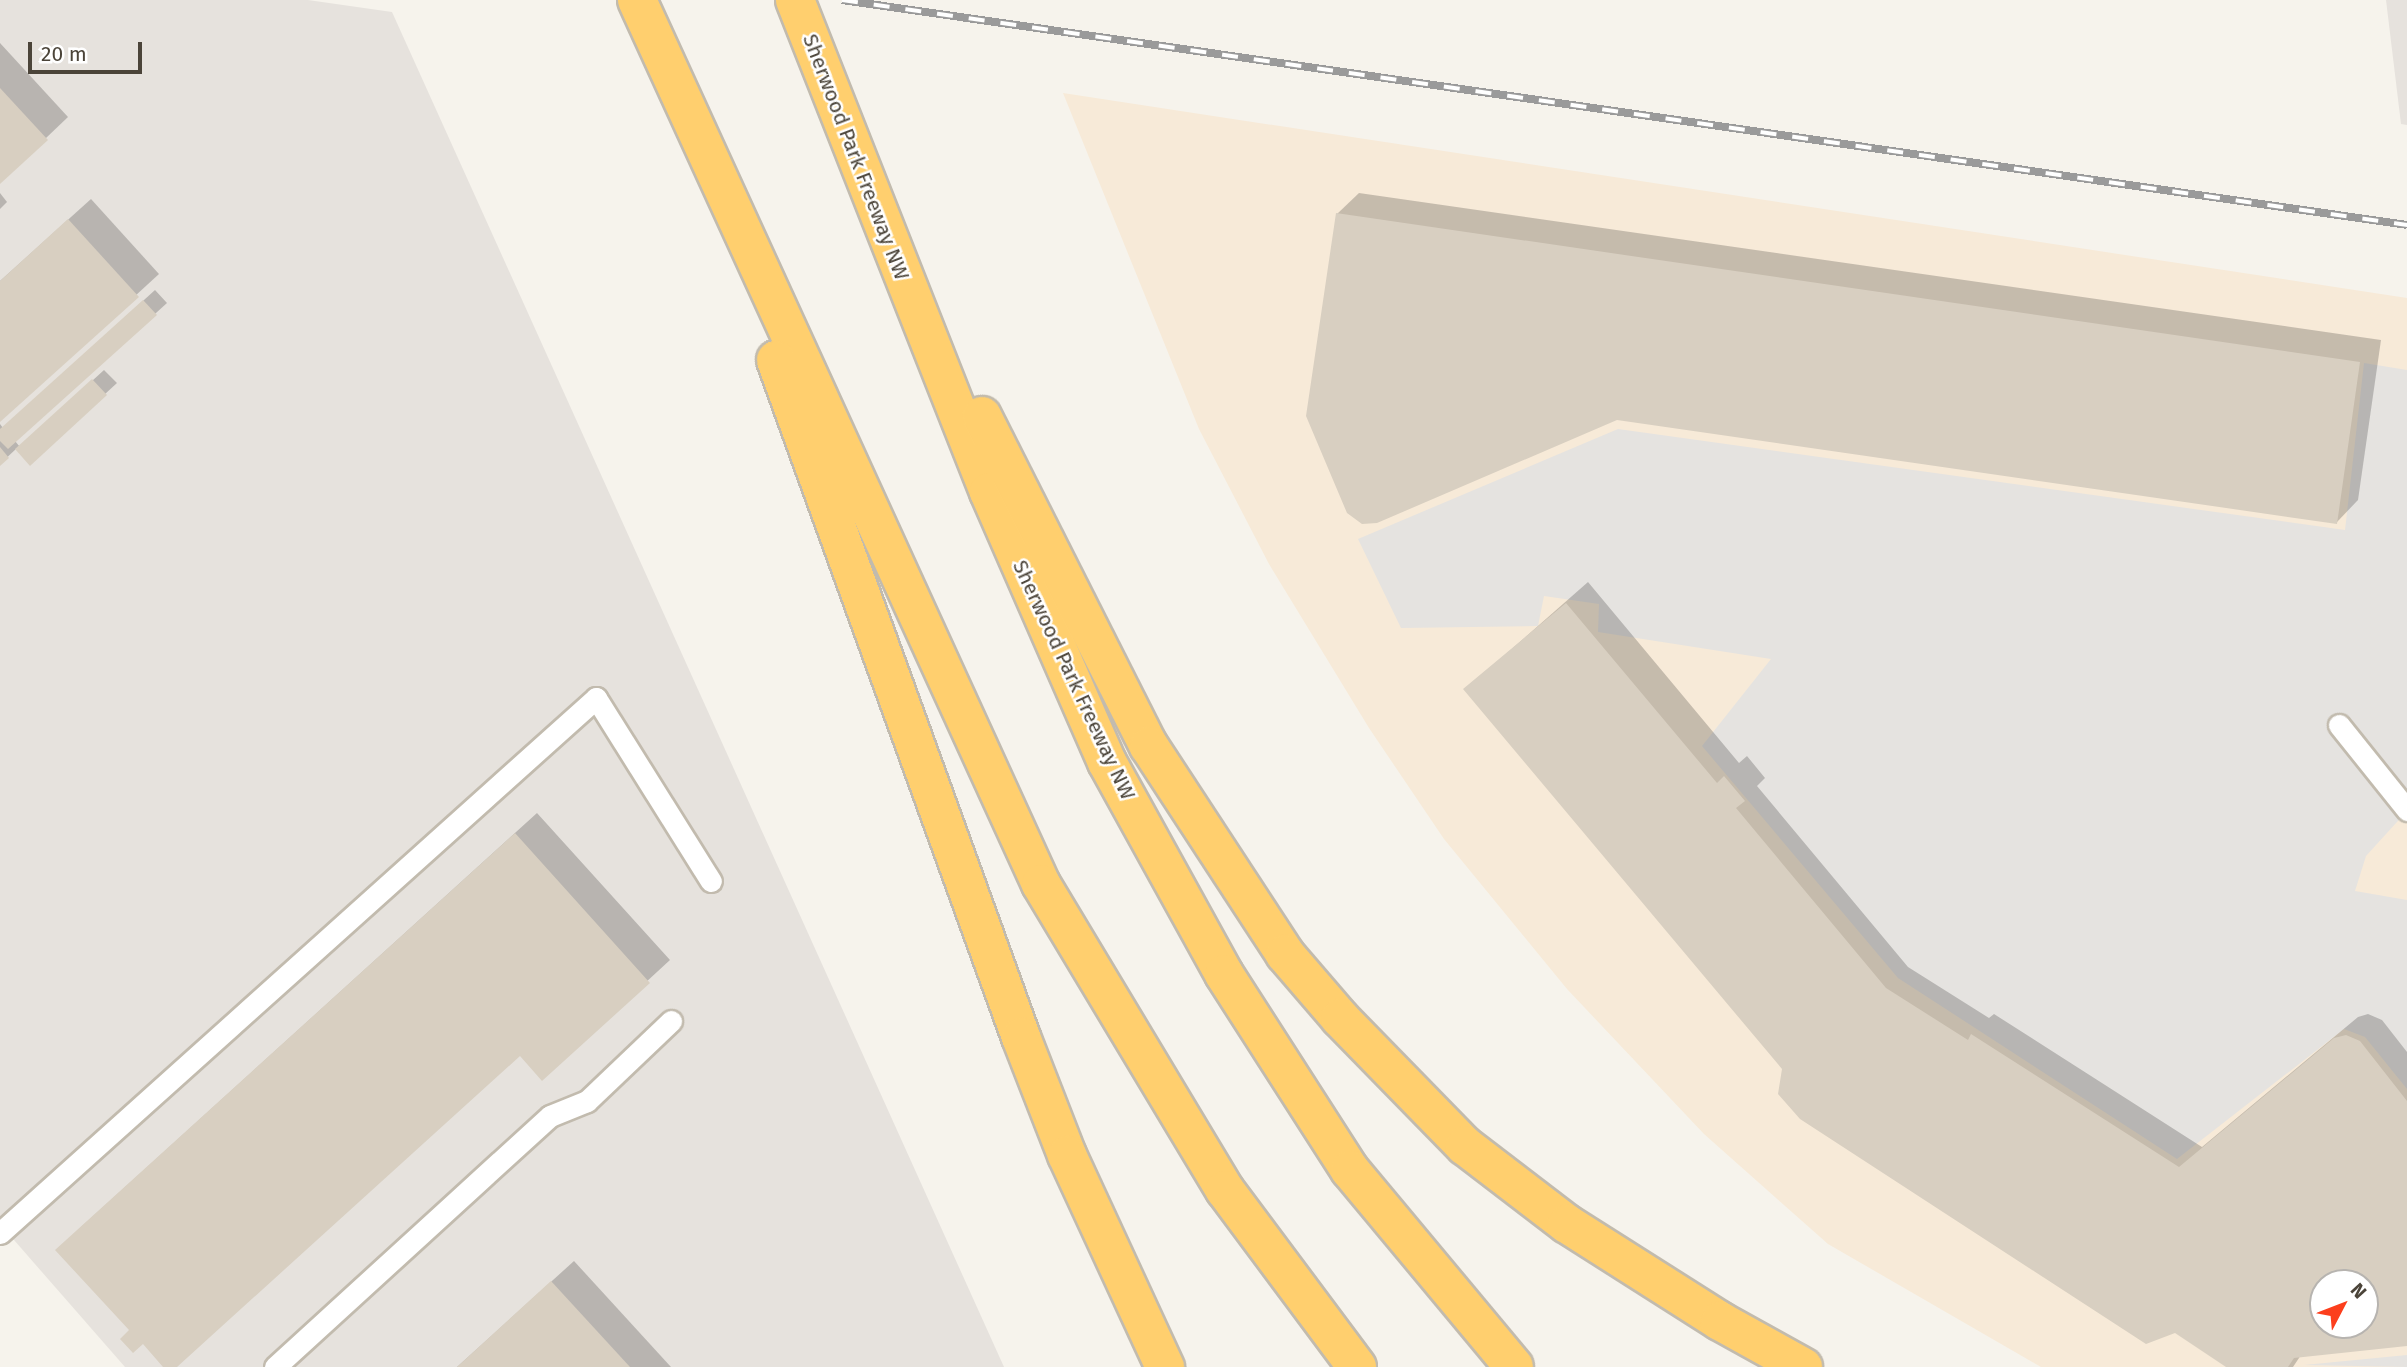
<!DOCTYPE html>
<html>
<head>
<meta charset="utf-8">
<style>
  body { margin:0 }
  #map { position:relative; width:2407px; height:1367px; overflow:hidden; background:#f6f3ec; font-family:"Fira Sans",sans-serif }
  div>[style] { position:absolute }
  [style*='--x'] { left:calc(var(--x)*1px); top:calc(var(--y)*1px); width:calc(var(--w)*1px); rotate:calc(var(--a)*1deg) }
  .commercial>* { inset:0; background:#f7ead8 }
  .industrial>* { inset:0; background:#e6e2dd }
  .parking>* { inset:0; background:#e5e3e0 }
  .shadow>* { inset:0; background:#0003 }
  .building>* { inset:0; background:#d8cfc1 }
  .roads { filter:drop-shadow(2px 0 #c2bbae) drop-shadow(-2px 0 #c2bbae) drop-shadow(0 2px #c2bbae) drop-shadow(0 -2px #c2bbae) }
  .lane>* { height:21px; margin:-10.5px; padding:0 10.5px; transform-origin:10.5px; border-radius:10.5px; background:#fff }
  .highway>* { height:38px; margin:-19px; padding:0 19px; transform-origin:19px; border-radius:19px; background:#ffcf6e }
  .rail>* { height:8px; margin-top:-4px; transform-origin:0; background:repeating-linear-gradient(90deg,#fff 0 16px,#9a9a9a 0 32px); box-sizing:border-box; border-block:2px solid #9a9a9a }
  span { translate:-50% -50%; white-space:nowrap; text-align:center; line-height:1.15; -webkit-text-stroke:5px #fff; paint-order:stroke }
  .street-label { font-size:21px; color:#4b4439 }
  .north { position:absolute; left:2309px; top:1269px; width:70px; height:70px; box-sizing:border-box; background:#fff; border:2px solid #b7b4b0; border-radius:50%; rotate:48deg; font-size:19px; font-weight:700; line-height:28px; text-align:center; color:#4b4439 }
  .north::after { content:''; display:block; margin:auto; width:24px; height:32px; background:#fc3f1d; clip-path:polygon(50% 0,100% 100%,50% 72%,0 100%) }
  .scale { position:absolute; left:28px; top:42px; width:114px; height:32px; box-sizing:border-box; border:4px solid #4b4439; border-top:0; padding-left:9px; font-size:21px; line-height:24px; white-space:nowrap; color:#4b4439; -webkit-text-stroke:5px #fff; paint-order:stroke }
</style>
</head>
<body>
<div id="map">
  <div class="commercial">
    <div style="clip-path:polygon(evenodd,1063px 93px,2407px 298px,2407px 1367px,2041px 1367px,1828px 1244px,1704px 1134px,1567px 989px,1444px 839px,1369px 728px,1269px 564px,1199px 429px,1063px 93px,2323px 1283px,2365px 1283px,2365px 1325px,2323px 1325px,2323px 1283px)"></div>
  </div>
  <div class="industrial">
    <div style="clip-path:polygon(0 0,308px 0,392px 12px,1004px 1367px,125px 1367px,0 1224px)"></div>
    <div style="clip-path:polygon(2386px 0,2407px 0,2407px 125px,2401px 124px)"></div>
  </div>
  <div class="parking">
    <div style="clip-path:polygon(2364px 363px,2407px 370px,2407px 811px,2366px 856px,2355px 891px,2407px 900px,2407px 1089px,2365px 1037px,2344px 1029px,2177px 1159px,1898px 978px,1702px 746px,1771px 659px,1598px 632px,1599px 604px,1544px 596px,1538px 626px,1401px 628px,1358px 539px,1618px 429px,2345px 530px)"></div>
    <div style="clip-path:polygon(2407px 1355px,2407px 1367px,2304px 1365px)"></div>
  </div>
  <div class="shadow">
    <div style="clip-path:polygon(0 43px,68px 117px,0 182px)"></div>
    <div style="clip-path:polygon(0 193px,7px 202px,0 209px)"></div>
    <div style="clip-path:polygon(1359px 193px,2381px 340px,2358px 500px,2337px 522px,1337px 214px)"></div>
    <div style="clip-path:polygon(91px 199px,159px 274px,0 420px,0 281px)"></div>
    <div style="clip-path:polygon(155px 290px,167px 303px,15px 441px,20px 447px,104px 370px,117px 383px,30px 463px,17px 448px,0 464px,0 424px,3px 428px)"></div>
    <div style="clip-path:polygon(evenodd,1588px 582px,1739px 763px,1747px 756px,1765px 778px,1757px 786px,1908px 967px,1989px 1018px,1994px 1014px,2202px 1147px,2358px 1017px,2368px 1014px,2382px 1020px,2407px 1052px,2407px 1344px,2301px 1355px,2293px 1367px,2229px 1367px,1784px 1068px,1465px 690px,1588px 582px,2323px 1283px,2365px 1283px,2365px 1325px,2323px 1325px,2323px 1283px)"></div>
    <div style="clip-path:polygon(537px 813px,670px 960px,542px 1078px,520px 1054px,175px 1367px,166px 1367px,131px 1330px,79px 1229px)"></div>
    <div style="clip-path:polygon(574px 1261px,671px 1367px,457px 1367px)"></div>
  </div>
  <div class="building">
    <div style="clip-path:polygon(0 88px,48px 140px,0 184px)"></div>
    <div style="clip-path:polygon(1336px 213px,2360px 362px,2337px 524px,1617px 420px,1377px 523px,1362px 524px,1347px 513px,1306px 416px)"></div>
    <div style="clip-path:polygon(68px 219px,139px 297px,0 422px,0 281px)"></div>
    <div style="clip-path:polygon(143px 300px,157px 315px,8px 449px,0 441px,0 429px)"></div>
    <div style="clip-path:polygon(92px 379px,107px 395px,30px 466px,15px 449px)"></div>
    <div style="clip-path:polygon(0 447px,9px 458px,0 466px)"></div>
    <div style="clip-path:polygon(evenodd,1566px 603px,1717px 783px,1724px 776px,1745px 801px,1736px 808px,1886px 988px,1968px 1040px,1971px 1034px,2179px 1167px,2334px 1038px,2346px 1035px,2360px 1041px,2407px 1101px,2407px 1346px,2294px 1358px,2288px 1367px,2226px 1367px,2175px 1333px,2146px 1344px,1800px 1119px,1778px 1094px,1782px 1069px,1463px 689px,1566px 603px,2323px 1283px,2365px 1283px,2365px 1325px,2323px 1325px,2323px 1283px)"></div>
    <div style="clip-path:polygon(515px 833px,650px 983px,542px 1081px,520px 1056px,177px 1367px,163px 1367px,143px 1344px,133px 1353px,120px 1339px,129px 1330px,55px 1250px)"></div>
    <div style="clip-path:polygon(551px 1281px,630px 1367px,457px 1367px)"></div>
  </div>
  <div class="roads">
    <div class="lane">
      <div style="--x:2339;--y:725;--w:109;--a:51.3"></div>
      <div style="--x:0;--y:1233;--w:801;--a:-41.91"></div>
      <div style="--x:596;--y:698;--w:216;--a:57.9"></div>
      <div style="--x:275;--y:1367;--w:372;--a:-42.4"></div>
      <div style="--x:550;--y:1116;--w:40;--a:-22"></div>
      <div style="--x:587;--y:1101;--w:116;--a:-43.6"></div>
    </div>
    <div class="highway">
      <div style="--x:637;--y:0;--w:972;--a:65.44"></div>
      <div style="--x:1041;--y:884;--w:357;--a:59"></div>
      <div style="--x:1225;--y:1190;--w:221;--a:53.3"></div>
      <div style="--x:795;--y:0;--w:529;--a:68.48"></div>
      <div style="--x:989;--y:492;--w:295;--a:66.4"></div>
      <div style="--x:1107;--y:762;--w:242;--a:61.1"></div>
      <div style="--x:1224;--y:974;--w:233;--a:57.3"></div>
      <div style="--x:1350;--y:1170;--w:256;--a:50.2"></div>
      <div style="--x:776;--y:360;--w:720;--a:70.11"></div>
      <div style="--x:1021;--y:1037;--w:127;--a:68.7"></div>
      <div style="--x:1067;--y:1155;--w:234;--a:65.2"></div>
      <div style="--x:982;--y:416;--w:370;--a:63.2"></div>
      <div style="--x:1149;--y:746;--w:249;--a:56.8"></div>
      <div style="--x:1285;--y:954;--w:84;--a:49.3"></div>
      <div style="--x:1340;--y:1018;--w:179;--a:45.7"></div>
      <div style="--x:1465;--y:1146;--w:128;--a:37.4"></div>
      <div style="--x:1567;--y:1224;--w:181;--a:32.4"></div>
      <div style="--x:1720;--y:1321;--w:95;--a:29"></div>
    </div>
  </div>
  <div class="rail">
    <div style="--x:842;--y:0;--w:1581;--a:8.18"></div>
  </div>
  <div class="street-label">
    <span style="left:856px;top:157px;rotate:69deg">Sherwood Park Freeway NW</span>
    <span style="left:1074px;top:680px;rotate:65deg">Sherwood Park Freeway NW</span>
  </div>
  <div class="north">N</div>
  <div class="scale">20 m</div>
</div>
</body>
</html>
